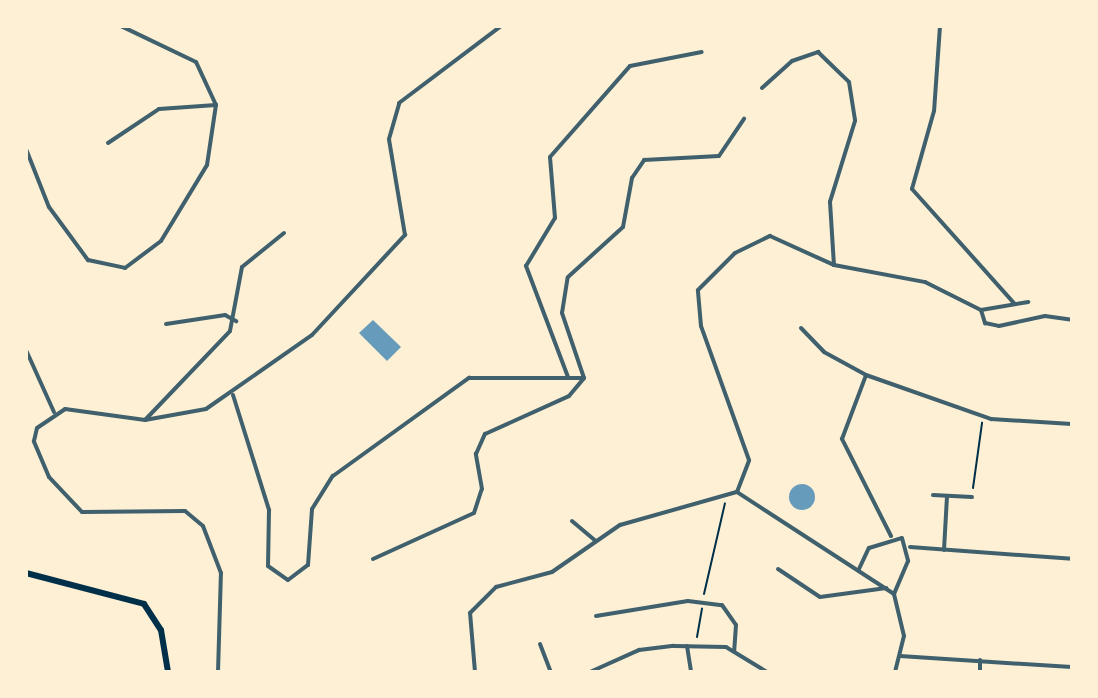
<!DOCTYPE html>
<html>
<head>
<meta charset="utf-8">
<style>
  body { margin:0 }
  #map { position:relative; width:1098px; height:698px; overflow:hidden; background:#fdf0d5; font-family:"Sofia Sans Condensed",sans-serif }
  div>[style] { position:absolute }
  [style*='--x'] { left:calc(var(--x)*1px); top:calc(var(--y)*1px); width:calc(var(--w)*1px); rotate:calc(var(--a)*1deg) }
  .water>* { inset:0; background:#669bbc }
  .round { border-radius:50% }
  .path>* { height:2px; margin:-1px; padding:0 1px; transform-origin:1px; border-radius:1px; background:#003049 }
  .minor>* { height:4px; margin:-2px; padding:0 2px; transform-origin:2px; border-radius:2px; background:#3f606c }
  .secondary>* { height:6px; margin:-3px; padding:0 3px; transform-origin:3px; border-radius:3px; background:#003049 }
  span { translate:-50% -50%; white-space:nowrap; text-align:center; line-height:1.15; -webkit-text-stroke:6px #fdf0d5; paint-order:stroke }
  .frame { position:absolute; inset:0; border:28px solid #fdf0d5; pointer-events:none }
</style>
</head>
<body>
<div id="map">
  <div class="water">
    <div style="clip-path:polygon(373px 320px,401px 347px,387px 361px,359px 333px)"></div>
    <div class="round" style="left:789px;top:484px;width:26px;height:26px"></div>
  </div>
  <div class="path">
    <div style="--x:973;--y:488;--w:66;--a:-82.1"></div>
    <div style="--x:704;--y:594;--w:93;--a:-77"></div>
    <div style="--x:697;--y:637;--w:29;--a:-80"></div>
  </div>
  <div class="minor">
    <div style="--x:940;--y:26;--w:85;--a:94"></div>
    <div style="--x:934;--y:111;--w:81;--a:105.8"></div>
    <div style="--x:912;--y:189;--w:154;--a:48.2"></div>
    <div style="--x:762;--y:88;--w:40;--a:-42"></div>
    <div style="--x:792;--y:61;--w:28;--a:-19"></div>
    <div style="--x:818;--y:52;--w:43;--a:44.1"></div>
    <div style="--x:849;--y:82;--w:39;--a:81"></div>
    <div style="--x:855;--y:121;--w:85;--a:107.2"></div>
    <div style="--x:830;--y:202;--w:63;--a:86.4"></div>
    <div style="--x:108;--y:143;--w:61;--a:-33.7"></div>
    <div style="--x:159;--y:109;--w:57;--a:-4"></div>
    <div style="--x:26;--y:149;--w:62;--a:68.4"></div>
    <div style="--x:49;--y:207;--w:66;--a:53.7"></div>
    <div style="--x:88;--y:260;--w:38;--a:12"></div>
    <div style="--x:125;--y:268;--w:45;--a:-36.9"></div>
    <div style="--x:161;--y:241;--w:89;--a:-58.8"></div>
    <div style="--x:207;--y:165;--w:61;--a:-81.5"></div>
    <div style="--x:216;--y:105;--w:47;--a:-114.9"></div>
    <div style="--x:196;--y:62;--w:83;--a:-154.4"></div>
    <div style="--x:981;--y:310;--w:14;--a:73"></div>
    <div style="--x:985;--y:323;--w:14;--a:12"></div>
    <div style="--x:999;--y:326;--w:47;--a:-12.3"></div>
    <div style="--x:1045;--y:316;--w:27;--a:8"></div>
    <div style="--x:166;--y:324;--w:60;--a:-8.7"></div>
    <div style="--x:225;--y:315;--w:13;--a:29"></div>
    <div style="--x:801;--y:328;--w:33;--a:46"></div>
    <div style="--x:824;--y:352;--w:48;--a:28.7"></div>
    <div style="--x:26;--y:350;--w:68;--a:65.7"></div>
    <div style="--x:568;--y:377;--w:119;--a:-110.7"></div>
    <div style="--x:526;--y:266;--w:56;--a:-58.9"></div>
    <div style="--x:555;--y:218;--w:61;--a:-94.7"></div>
    <div style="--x:550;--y:157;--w:121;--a:-48.7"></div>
    <div style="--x:630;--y:66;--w:73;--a:-11"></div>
    <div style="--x:584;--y:378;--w:69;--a:-108.7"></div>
    <div style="--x:562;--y:313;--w:36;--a:-81"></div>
    <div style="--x:568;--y:277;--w:74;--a:-42.3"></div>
    <div style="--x:623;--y:227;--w:50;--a:-79.6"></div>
    <div style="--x:632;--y:178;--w:22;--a:-56"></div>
    <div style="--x:644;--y:160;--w:75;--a:-3.1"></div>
    <div style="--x:719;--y:156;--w:45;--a:-56"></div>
    <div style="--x:233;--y:395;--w:121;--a:72.6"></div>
    <div style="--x:269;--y:510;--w:56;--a:91"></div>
    <div style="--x:268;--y:566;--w:24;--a:35"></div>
    <div style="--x:288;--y:580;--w:25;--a:-37"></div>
    <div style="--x:308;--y:565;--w:56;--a:-85.9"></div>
    <div style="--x:312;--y:509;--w:39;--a:-58"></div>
    <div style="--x:333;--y:476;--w:168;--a:-35.8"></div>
    <div style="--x:469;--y:378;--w:115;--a:0"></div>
    <div style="--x:145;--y:420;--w:123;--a:-46.3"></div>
    <div style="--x:230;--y:331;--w:65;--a:-79.4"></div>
    <div style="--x:242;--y:267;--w:54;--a:-39"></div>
    <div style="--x:933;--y:495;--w:39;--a:3"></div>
    <div style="--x:572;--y:521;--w:31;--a:40"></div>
    <div style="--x:891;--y:536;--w:109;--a:-116.8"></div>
    <div style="--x:842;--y:439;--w:68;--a:-69.4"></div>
    <div style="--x:866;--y:375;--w:133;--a:19.4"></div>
    <div style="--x:991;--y:419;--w:81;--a:3.5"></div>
    <div style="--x:910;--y:547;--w:162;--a:4.2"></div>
    <div style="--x:944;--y:550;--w:54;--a:-86.8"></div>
    <div style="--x:373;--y:559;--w:111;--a:-24.5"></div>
    <div style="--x:474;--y:513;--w:25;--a:-72"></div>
    <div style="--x:482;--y:489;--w:36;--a:-100"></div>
    <div style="--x:476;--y:454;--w:22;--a:-66"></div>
    <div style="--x:485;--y:434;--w:92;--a:-24.3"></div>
    <div style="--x:569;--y:396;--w:23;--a:-50"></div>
    <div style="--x:778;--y:569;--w:50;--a:33.7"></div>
    <div style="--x:820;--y:597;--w:67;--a:-7.8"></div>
    <div style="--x:859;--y:569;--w:23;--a:-65"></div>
    <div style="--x:869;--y:548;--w:34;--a:-17"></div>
    <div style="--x:902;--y:538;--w:24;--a:75"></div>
    <div style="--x:908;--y:561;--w:36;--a:113"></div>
    <div style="--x:596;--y:616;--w:93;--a:-9.3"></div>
    <div style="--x:688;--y:601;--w:34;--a:7"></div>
    <div style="--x:722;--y:605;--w:24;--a:55"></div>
    <div style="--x:736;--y:625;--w:26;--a:94"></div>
    <div style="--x:540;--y:644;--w:30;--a:69"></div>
    <div style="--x:687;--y:646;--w:26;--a:81"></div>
    <div style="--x:900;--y:656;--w:172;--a:3.7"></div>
    <div style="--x:218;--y:672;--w:99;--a:-88.3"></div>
    <div style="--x:221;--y:573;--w:50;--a:-111"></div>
    <div style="--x:203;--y:526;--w:23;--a:-140"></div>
    <div style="--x:185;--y:511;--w:103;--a:179.4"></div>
    <div style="--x:82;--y:512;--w:48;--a:-133.3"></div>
    <div style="--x:49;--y:477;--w:39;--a:-113"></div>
    <div style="--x:34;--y:441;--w:13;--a:-77"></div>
    <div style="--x:37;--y:428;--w:34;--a:-34"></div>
    <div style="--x:65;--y:409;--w:81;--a:7.8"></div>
    <div style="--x:145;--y:420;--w:62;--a:-10.2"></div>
    <div style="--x:206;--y:409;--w:129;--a:-34.9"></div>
    <div style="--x:312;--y:335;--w:137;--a:-47.1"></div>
    <div style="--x:405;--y:235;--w:97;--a:-99.5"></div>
    <div style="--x:389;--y:139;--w:37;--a:-74"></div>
    <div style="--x:399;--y:103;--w:128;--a:-37"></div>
    <div style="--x:475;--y:672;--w:59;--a:-94.8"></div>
    <div style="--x:470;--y:613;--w:37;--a:-45"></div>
    <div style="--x:496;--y:587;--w:58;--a:-15"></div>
    <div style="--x:552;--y:572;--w:83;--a:-34.7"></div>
    <div style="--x:620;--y:525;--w:122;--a:-15.8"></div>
    <div style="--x:590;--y:672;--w:54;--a:-24.2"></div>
    <div style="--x:639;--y:650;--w:35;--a:-7"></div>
    <div style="--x:674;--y:646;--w:52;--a:1.1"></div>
    <div style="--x:726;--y:647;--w:48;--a:31.4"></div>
    <div style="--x:895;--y:672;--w:37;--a:-76"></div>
    <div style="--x:904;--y:636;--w:43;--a:-103.4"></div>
    <div style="--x:894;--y:594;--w:187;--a:-147"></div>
    <div style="--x:737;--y:492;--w:34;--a:-69"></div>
    <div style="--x:749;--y:460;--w:142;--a:-109.7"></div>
    <div style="--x:701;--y:326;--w:36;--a:-95"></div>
    <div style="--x:698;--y:290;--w:52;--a:-45"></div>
    <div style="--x:735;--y:253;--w:39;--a:-26"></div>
    <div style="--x:770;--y:236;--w:70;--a:24.4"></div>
    <div style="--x:834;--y:265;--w:93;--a:10.6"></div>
    <div style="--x:925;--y:282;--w:63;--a:26.6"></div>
    <div style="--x:981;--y:310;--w:48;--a:-9.7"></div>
    <div style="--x:980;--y:672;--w:12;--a:-90"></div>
  </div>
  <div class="secondary">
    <div style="--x:26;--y:573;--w:122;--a:14.7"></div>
    <div style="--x:144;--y:604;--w:31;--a:57"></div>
    <div style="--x:161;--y:630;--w:43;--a:80.5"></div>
  </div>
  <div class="frame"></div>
</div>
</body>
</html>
